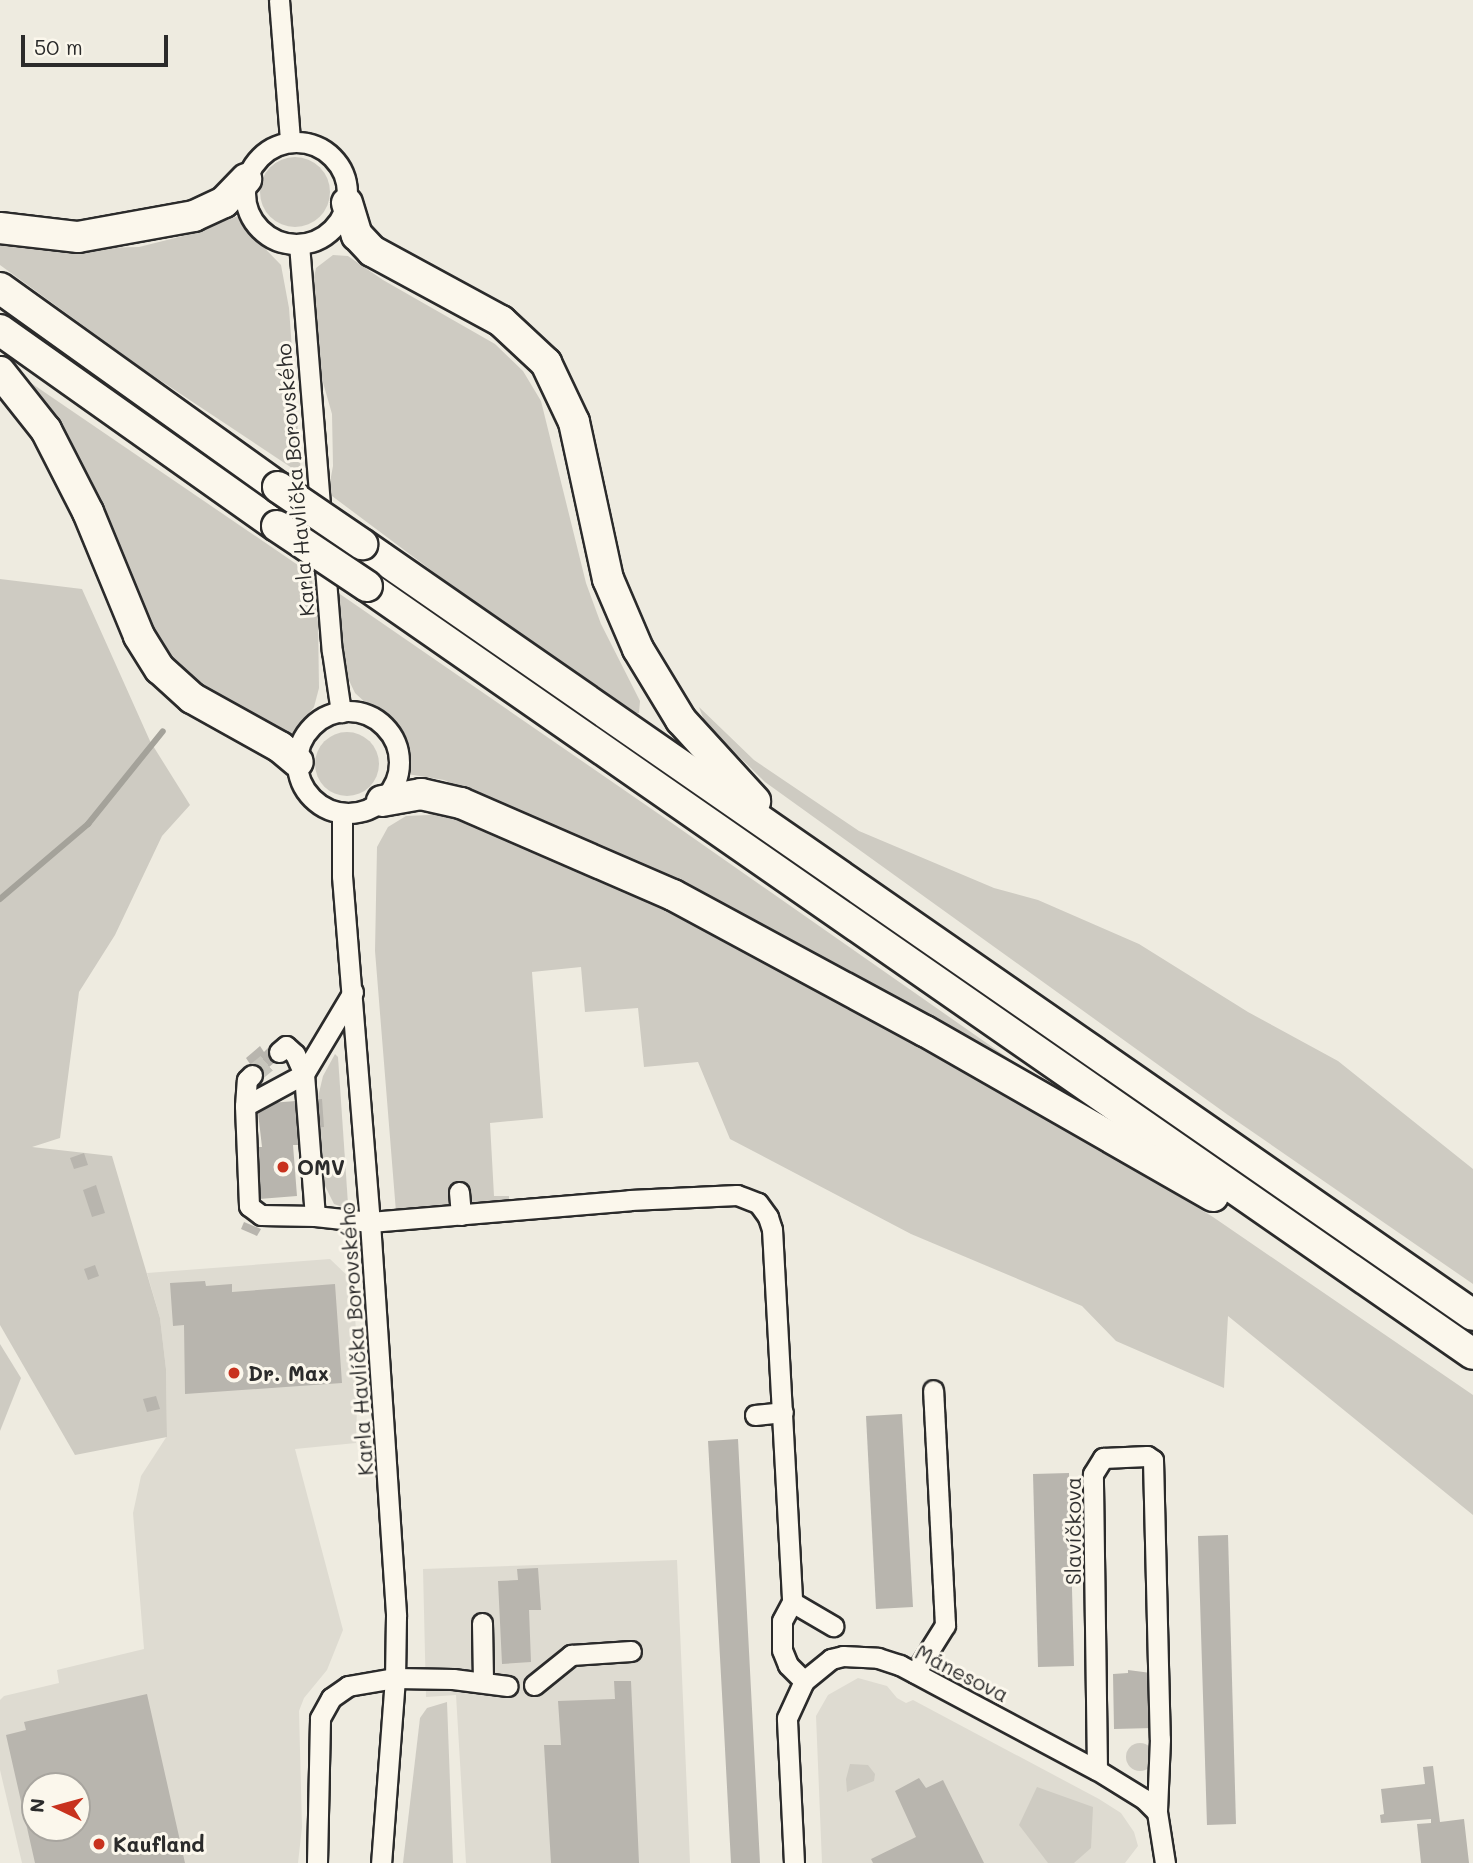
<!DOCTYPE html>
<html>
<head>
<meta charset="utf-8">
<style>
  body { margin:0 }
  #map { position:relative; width:1473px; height:1863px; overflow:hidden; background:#eeebe0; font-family:Mali,sans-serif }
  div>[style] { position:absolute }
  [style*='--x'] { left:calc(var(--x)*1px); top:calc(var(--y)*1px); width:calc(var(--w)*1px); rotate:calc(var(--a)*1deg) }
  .built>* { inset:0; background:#dedbd1 }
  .green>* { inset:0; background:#cecbc2 }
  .round { border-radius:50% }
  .stream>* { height:6px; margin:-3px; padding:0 3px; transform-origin:3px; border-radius:3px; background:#a4a29a }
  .building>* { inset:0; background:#b8b5ae }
  .minor-tunnel>* { height:19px; margin-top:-9.5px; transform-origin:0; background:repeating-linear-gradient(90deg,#c7c5bc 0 19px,transparent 0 29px) }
  .roads { filter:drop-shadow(2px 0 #2b2b2b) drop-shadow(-2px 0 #2b2b2b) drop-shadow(0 2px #2b2b2b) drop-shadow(0 -2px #2b2b2b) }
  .minor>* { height:19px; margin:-9.5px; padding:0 9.5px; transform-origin:9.5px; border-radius:9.5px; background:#fbf7ec }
  .minor>.ring { margin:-9.5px; padding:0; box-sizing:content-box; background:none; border:19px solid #fbf7ec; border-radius:50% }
  .highway>* { height:30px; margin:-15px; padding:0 15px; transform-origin:15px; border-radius:15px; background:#fbf7ec }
  .bridges { filter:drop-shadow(2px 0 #2b2b2b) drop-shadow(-2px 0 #2b2b2b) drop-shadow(0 2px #2b2b2b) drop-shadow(0 -2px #2b2b2b) }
  .highway-bridge>* { height:30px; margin:-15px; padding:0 15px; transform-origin:15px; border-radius:15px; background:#fbf7ec }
  .dots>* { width:19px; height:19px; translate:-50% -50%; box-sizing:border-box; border:4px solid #fbf7ec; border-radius:50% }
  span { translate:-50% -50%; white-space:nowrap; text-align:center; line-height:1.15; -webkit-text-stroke:6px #fbf7ec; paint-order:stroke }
  .street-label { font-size:21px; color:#2b2b2b }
  .poi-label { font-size:21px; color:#2b2b2b; font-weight:700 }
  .left { translate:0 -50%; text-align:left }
  .north { position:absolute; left:21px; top:1772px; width:70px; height:70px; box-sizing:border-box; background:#fbf7ec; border:2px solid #a8a59f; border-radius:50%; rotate:275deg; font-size:19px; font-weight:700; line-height:28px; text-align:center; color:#2b2b2b }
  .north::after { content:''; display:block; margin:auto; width:24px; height:32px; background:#c8321e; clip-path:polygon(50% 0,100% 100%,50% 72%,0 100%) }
  .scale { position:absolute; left:21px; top:35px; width:147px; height:32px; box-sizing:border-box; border:4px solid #2b2b2b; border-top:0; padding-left:9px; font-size:21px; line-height:24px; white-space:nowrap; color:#2b2b2b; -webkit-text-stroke:5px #fbf7ec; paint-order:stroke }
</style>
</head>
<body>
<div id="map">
  <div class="built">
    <div style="clip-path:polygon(evenodd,330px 1259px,353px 1281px,358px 1366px,356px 1443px,295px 1449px,343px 1630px,327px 1670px,304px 1698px,299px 1711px,302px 1827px,298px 1863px,22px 1863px,0 1770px,0 1700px,4px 1696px,59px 1683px,57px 1670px,144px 1649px,133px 1513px,141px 1476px,167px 1436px,166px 1369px,160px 1318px,147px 1273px,330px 1259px,35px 1786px,77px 1786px,77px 1828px,35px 1828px,35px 1786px)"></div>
    <div style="clip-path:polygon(677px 1560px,690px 1863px,466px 1863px,456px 1695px,426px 1697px,423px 1569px)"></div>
    <div style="clip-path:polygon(858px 1678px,887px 1686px,897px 1698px,906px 1703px,913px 1700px,1099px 1799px,1121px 1813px,1134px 1832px,1138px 1846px,1125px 1863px,822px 1863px,816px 1716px,828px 1695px)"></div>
  </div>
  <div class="green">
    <div class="round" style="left:260px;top:157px;width:70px;height:70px"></div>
    <div style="clip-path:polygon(238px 216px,249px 232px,281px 265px,289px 308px,301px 474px,143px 369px,0 265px,0 242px,53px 249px,139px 247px,187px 235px)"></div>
    <div style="clip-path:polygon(333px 255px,348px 256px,383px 280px,495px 344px,523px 371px,541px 401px,586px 583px,601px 624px,640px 701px,639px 713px,633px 713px,467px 597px,328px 493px,333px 466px,332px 414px,318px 365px,312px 287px,316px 268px)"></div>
    <div style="clip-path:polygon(31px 383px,311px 574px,318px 621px,319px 688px,314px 707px,293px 734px,281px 732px,206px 694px,170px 665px,25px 388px)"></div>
    <div style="clip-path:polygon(0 579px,82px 589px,150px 741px,190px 805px,162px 836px,115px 935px,79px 992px,60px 1138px,32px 1147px,112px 1156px,160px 1318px,166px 1369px,167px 1437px,75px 1455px,0 1325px)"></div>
    <div style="clip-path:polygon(337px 592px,669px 821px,1028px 1072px,1023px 1077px,630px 869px,444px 780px,407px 774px,409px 755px,402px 736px,355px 693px,343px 668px)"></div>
    <div style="clip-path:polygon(699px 707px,754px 760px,859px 831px,994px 888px,1038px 900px,1139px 944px,1248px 1012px,1338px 1061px,1473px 1169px,1473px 1284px,1228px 1115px,765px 782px,705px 723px)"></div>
    <div class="round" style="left:315px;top:732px;width:64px;height:64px"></div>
    <div style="clip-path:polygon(434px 810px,500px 832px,716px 929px,1041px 1113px,1213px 1217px,1473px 1395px,1473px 1515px,1228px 1316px,1224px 1388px,1116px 1341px,1082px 1306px,911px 1234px,730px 1139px,698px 1062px,644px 1067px,638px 1008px,585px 1012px,581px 967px,532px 972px,543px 1118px,490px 1123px,494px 1196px,509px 1196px,509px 1202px,473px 1207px,467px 1202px,465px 1185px,451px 1185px,451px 1207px,396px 1212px,375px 951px,377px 847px,388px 827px,406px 816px,429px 815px)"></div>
    <div style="clip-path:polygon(335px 1054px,338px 1057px,348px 1204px,345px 1208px,334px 1204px,324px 1184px,318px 1097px,323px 1076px)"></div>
    <div style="clip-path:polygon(0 1344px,21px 1378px,0 1431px)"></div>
    <div style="clip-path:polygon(447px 1702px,453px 1863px,403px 1863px,420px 1718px,427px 1708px)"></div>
    <div class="round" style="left:1126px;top:1743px;width:28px;height:28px"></div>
    <div style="clip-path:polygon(850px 1764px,868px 1765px,875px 1774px,874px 1781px,847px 1792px,846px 1779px)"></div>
    <div style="clip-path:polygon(1037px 1787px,1093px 1807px,1091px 1848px,1074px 1863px,1048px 1863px,1019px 1825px)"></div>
  </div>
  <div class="stream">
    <div style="--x:0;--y:899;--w:116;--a:-40.4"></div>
    <div style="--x:88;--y:824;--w:119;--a:-51.1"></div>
  </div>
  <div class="building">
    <div style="clip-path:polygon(272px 1044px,282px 1056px,255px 1079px,245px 1068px,250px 1064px,246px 1058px,260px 1046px,264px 1052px)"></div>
    <div style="clip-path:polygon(322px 1099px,324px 1127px,297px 1129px,299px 1145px,293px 1145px,297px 1196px,259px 1199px,256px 1147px,262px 1147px,257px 1104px)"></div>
    <div style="clip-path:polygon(84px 1153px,88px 1165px,74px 1169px,70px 1158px)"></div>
    <div style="clip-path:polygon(96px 1185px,105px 1213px,92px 1217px,83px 1190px)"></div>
    <div style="clip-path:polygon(244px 1222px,261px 1229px,257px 1236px,241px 1229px)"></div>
    <div style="clip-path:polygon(95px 1265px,99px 1276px,88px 1280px,84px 1269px)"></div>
    <div style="clip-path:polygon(205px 1281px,206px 1286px,232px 1284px,232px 1292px,335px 1284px,342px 1383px,185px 1394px,184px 1325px,173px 1326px,170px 1283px)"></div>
    <div style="clip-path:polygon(156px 1396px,160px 1409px,147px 1412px,143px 1399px)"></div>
    <div style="clip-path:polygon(902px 1414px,913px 1607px,876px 1609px,866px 1416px)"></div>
    <div style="clip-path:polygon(738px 1439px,748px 1632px,760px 1863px,731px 1863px,724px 1730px,708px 1441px)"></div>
    <div style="clip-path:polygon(1069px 1473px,1074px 1666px,1038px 1667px,1033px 1474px)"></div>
    <div style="clip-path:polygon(1228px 1535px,1236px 1824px,1207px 1825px,1198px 1536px)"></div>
    <div style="clip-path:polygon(538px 1568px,541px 1610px,529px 1610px,531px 1662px,502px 1664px,498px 1581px,518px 1580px,517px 1569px)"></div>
    <div style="clip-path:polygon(1128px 1670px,1151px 1673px,1153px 1728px,1114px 1729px,1113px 1674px,1128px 1673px)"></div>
    <div style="clip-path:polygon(614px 1681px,631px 1681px,639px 1863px,551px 1863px,544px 1745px,561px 1745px,558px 1701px,615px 1699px)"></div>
    <div style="clip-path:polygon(evenodd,147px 1694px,185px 1863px,35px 1863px,6px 1735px,26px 1730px,24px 1722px,147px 1694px,35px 1786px,77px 1786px,77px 1828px,35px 1828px,35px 1786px)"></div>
    <div style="clip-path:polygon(1433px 1766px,1440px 1822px,1464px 1819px,1469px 1863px,1421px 1863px,1417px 1824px,1431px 1823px,1431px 1819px,1381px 1823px,1380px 1815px,1384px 1814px,1381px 1789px,1425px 1784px,1423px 1767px)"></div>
    <div style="clip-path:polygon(919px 1778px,926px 1788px,943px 1780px,984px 1863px,873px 1863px,871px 1859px,916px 1837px,895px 1791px)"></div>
  </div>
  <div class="minor-tunnel">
    <div style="--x:252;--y:1075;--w:35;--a:-40"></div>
  </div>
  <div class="roads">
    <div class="minor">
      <div style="--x:279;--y:0;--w:141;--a:85.5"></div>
      <div class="ring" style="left:245px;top:142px;width:83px;height:83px"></div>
      <div style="--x:299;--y:244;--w:408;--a:85.4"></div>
      <div style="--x:332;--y:651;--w:62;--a:81.6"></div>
      <div class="ring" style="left:297px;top:711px;width:83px;height:83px"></div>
      <div style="--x:342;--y:813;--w:63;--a:90"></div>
      <div style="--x:342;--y:876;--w:347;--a:85.4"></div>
      <div style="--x:370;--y:1222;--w:395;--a:86.2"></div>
      <div style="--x:396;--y:1616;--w:62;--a:90.9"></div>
      <div style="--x:395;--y:1678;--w:186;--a:94.3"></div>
      <div style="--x:353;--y:992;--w:96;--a:120.9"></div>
      <div style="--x:304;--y:1074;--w:142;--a:85.6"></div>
      <div style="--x:315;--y:1216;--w:55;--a:6.2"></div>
      <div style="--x:370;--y:1222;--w:261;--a:-4.8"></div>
      <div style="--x:630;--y:1200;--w:107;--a:-2.7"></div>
      <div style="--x:737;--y:1195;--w:22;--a:21"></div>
      <div style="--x:758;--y:1203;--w:17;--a:54"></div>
      <div style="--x:768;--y:1217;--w:13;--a:72"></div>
      <div style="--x:772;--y:1229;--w:374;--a:86.9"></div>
      <div style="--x:792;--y:1602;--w:21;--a:118"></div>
      <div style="--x:782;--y:1621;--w:29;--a:90"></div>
      <div style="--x:782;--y:1650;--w:16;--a:68"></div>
      <div style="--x:788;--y:1665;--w:23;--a:45"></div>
      <div style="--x:279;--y:1052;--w:9;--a:-41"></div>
      <div style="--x:286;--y:1046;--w:12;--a:42"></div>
      <div style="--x:295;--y:1054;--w:22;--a:66"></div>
      <div style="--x:304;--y:1074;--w:67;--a:151.5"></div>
      <div style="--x:245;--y:1106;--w:100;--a:87.7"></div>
      <div style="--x:249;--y:1206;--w:15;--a:37"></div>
      <div style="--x:261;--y:1215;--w:54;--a:1.1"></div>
      <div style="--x:245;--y:1106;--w:26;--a:-86"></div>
      <div style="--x:247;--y:1080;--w:7;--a:-45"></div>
      <div style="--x:459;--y:1192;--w:23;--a:85"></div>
      <div style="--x:755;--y:1415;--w:28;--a:-6"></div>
      <div style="--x:792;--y:1602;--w:48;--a:30.3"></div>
      <div style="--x:482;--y:1623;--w:59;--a:89"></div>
      <div style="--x:915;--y:1673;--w:57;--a:-58"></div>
      <div style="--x:945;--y:1625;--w:235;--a:-92.9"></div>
      <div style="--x:534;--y:1685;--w:48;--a:-39"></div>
      <div style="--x:571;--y:1655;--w:60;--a:-3.8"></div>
      <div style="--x:1097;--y:1770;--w:296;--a:-90.8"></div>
      <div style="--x:1093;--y:1474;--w:19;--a:-58"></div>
      <div style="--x:1103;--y:1458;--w:44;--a:-2.6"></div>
      <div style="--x:1147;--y:1456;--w:7;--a:34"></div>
      <div style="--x:1153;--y:1460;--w:279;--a:88.6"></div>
      <div style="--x:1160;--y:1739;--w:73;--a:92.4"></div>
      <div style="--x:1157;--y:1812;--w:52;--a:81.1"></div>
      <div style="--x:317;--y:1863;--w:145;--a:-88.8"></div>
      <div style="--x:320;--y:1718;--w:23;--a:-61"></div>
      <div style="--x:331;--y:1698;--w:21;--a:-35"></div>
      <div style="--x:348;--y:1686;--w:48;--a:-9.7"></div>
      <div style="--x:395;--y:1678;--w:58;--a:1"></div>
      <div style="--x:453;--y:1679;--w:55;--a:7.3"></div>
      <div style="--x:794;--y:1863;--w:145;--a:-92.8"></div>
      <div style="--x:787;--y:1718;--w:41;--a:-65.3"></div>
      <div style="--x:804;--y:1681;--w:35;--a:-39"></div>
      <div style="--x:831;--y:1659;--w:12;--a:-14"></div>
      <div style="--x:843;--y:1656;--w:35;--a:3"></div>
      <div style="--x:878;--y:1658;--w:23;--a:18"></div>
      <div style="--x:900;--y:1665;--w:223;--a:28.1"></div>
      <div style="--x:1097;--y:1770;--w:55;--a:31.7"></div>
      <div style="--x:1144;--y:1799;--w:18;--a:45"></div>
    </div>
    <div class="highway">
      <div style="--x:347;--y:203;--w:34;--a:73"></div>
      <div style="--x:357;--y:235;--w:22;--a:47"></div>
      <div style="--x:372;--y:251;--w:147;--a:28.5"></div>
      <div style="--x:501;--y:321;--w:62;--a:43"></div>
      <div style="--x:546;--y:363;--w:65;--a:64.6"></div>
      <div style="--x:574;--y:422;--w:161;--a:77.8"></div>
      <div style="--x:608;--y:579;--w:76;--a:66.8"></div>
      <div style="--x:638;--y:649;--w:83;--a:58.8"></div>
      <div style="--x:681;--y:720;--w:110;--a:47.6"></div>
      <div style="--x:0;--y:228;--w:79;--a:6.6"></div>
      <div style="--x:78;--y:237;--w:118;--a:-10.3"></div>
      <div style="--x:194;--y:216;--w:33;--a:-25"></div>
      <div style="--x:224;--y:202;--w:32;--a:-46"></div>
      <div style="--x:0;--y:288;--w:342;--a:35.6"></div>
      <div style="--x:0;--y:330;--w:339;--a:35.3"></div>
      <div style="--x:0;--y:372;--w:74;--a:51.6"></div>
      <div style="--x:46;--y:430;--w:92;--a:62.9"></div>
      <div style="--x:88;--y:512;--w:134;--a:67.6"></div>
      <div style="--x:139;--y:636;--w:39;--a:58"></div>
      <div style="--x:160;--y:669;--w:43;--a:42.2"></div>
      <div style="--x:192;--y:698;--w:101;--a:29.1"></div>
      <div style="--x:280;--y:747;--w:23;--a:40"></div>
      <div style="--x:362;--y:544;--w:1352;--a:34.76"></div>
      <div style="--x:367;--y:586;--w:1346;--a:34.78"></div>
      <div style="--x:382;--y:801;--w:40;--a:-10"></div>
      <div style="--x:421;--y:794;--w:41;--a:12.7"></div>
      <div style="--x:461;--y:803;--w:231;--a:23.5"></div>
      <div style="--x:673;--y:895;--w:286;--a:28.4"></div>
      <div style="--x:925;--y:1031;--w:332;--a:29.8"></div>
    </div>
  </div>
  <div class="bridges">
    <div class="highway-bridge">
      <div style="--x:278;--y:487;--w:102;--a:34.2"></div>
      <div style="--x:277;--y:526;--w:108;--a:33.7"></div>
    </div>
  </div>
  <div class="dots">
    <div style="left:283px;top:1167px;background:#c8321e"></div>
    <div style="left:234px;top:1373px;background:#c8321e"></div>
    <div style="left:99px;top:1844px;background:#c8321e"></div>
  </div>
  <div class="street-label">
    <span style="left:295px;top:480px;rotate:-95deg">Karla Havlíčka Borovského</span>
    <span style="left:356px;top:1339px;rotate:-94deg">Karla Havlíčka Borovského</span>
    <span style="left:1073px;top:1531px;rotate:-90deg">Slavíčkova</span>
    <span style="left:962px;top:1673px;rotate:27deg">Mánesova</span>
  </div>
  <div class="poi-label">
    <span class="left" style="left:297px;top:1167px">OMV</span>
    <span class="left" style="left:248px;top:1373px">Dr. Max</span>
    <span class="left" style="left:113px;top:1844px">Kaufland</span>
  </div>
  <div class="north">N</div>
  <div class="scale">50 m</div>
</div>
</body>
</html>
